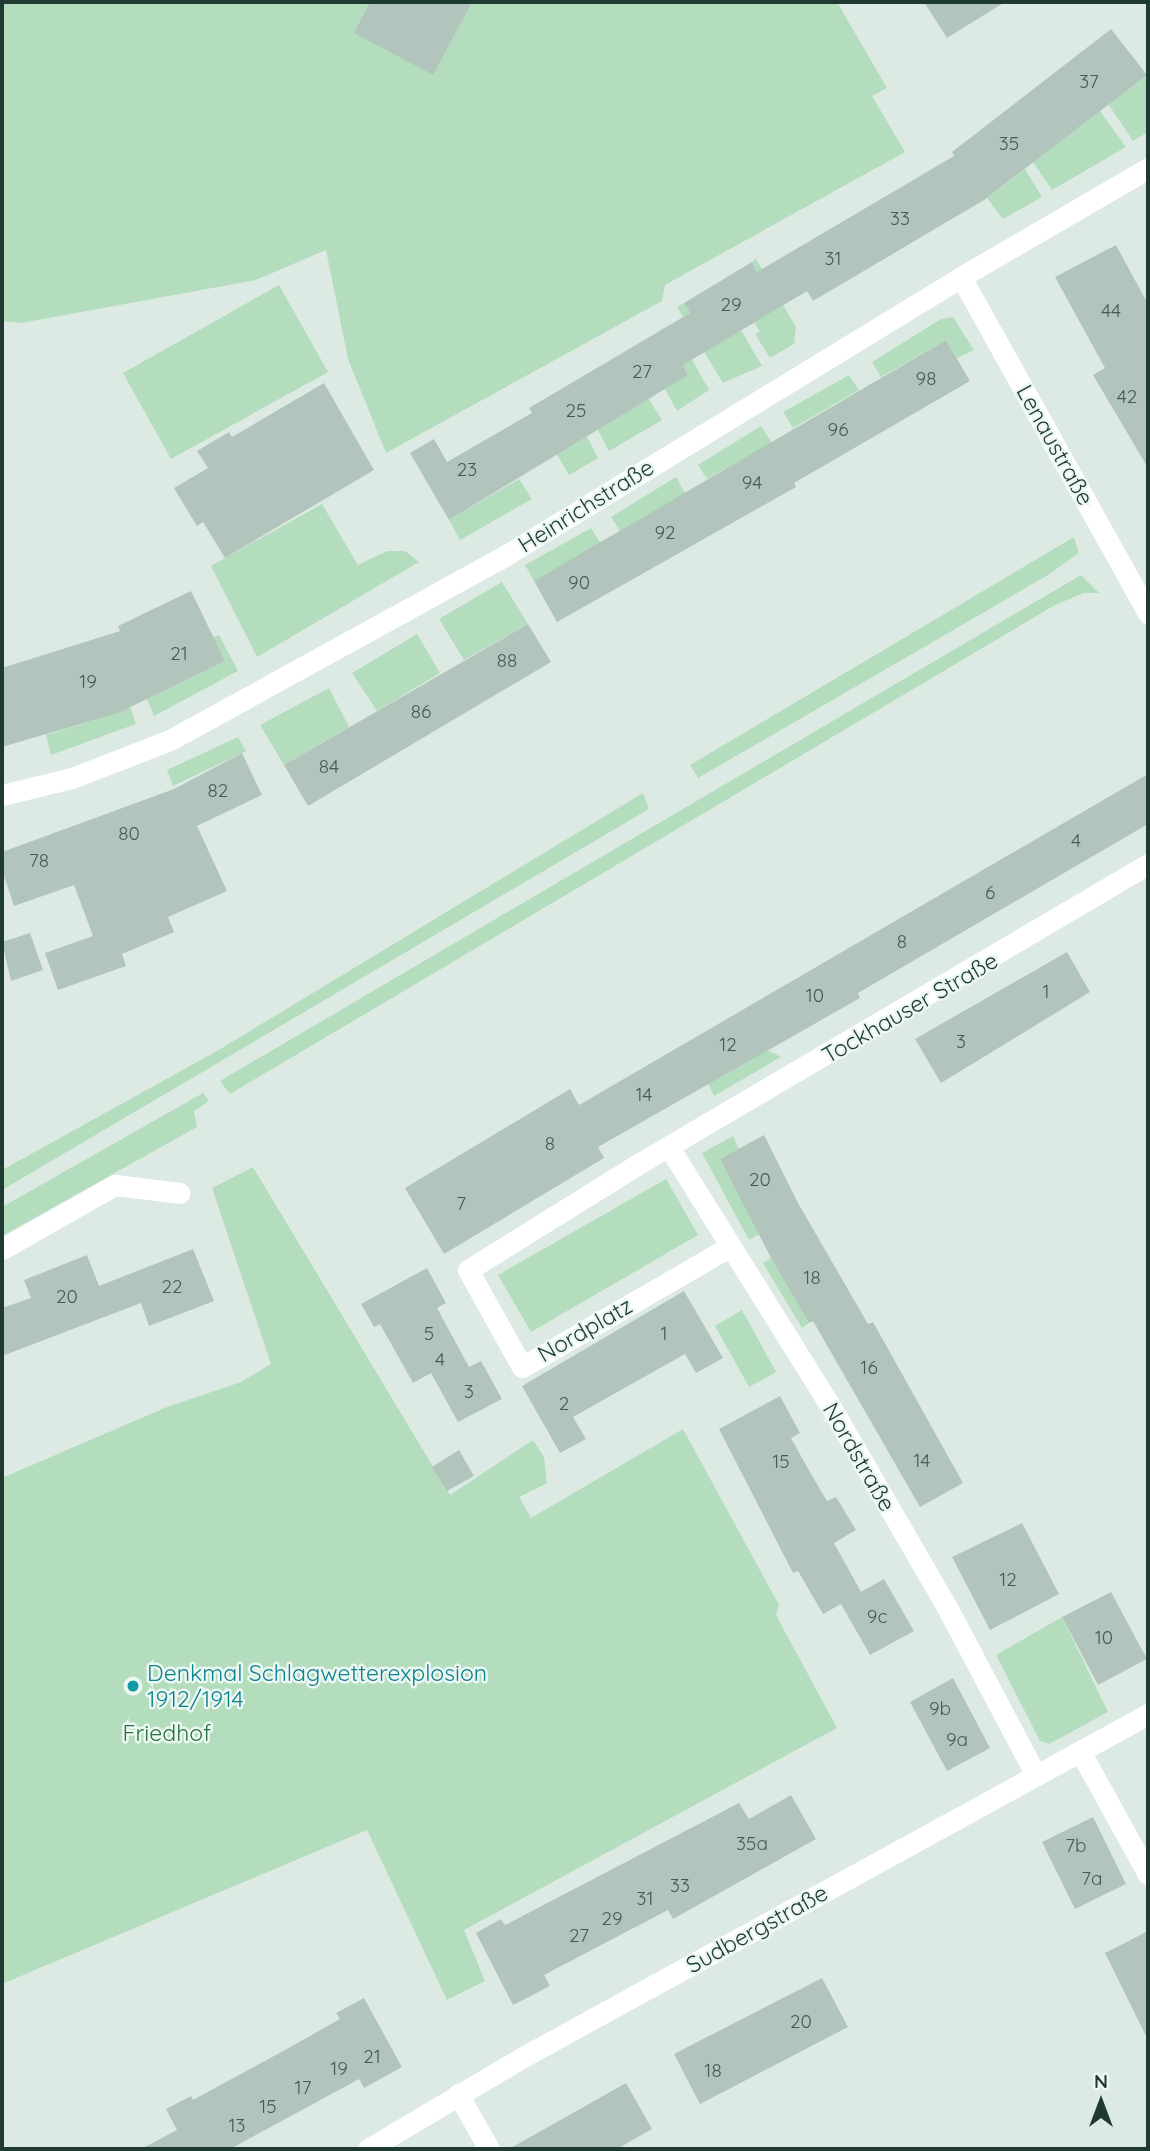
<!DOCTYPE html>
<html>
<head>
<meta charset="utf-8">
<style>
  body { margin:0 }
  #map { position:relative; width:1150px; height:2151px; overflow:hidden; background:#ddeae4; font-family:Quicksand,sans-serif }
  div>[style] { position:absolute }
  [style*='--x'] { left:calc(var(--x)*1px); top:calc(var(--y)*1px); width:calc(var(--w)*1px); rotate:calc(var(--a)*1deg) }
  .green>* { inset:0; background:#b4ddbe }
  .building>* { inset:0; background:#b2c5bd }
  .minor>* { height:21px; margin:-10.5px; padding:0 10.5px; transform-origin:10.5px; border-radius:10.5px; background:#fff }
  .dots>* { width:19px; height:19px; translate:-50% -50%; box-sizing:border-box; border:4px solid #edf7f2; border-radius:50% }
  span { translate:-50% -50%; white-space:nowrap; text-align:center; line-height:1.15; -webkit-text-stroke:5px #edf7f2; paint-order:stroke }
  .number-label { font-size:19px; color:#435d55 }
  .number-label span { -webkit-text-stroke-width:0 }
  .street-label { font-size:23px; color:#1e3a32 }
  .culture-label { font-size:23px; color:#0d838f }
  .left { translate:0 -50%; text-align:left }
  .park-label { font-size:23px; color:#267342 }
  .frame { position:absolute; inset:0; border:4px solid #1e3a32; pointer-events:none }
  .north { position:absolute; left:1066px; top:2067px; width:70px; height:70px; -webkit-text-stroke:5px #edf7f2; paint-order:stroke; rotate:0deg; font-size:19px; font-weight:700; line-height:28px; text-align:center; color:#1e3a32 }
  .north::after { content:''; display:block; margin:auto; width:24px; height:32px; background:#1e3a32; clip-path:polygon(50% 0,100% 100%,50% 72%,0 100%) }
</style>
</head>
<body>
<div id="map">
  <div class="green">
    <div style="clip-path:polygon(2px 2px,837px 2px,887px 88px,872px 96px,905px 152px,665px 285px,662px 301px,386px 453px,348px 359px,326px 250px,256px 280px,21px 323px,2px 321px)"></div>
    <div style="clip-path:polygon(1147px 75px,1148px 132px,1133px 141px,1108px 104px)"></div>
    <div style="clip-path:polygon(1100px 111px,1126px 147px,1052px 190px,1033px 162px)"></div>
    <div style="clip-path:polygon(1025px 169px,1042px 197px,1003px 219px,987px 198px)"></div>
    <div style="clip-path:polygon(756px 259px,796px 327px,794px 344px,770px 358px,755px 334px,760px 332px,754px 322px,778px 308px,752px 262px)"></div>
    <div style="clip-path:polygon(279px 285px,328px 372px,171px 459px,123px 373px)"></div>
    <div style="clip-path:polygon(684px 303px,710px 348px,741px 330px,762px 366px,723px 383px,677px 307px)"></div>
    <div style="clip-path:polygon(953px 317px,974px 350px,957px 358px,946px 340px,881px 377px,872px 362px,941px 319px)"></div>
    <div style="clip-path:polygon(672px 324px,709px 390px,677px 411px,665px 389px,688px 374px,662px 329px)"></div>
    <div style="clip-path:polygon(849px 375px,859px 390px,793px 428px,783px 412px)"></div>
    <div style="clip-path:polygon(648px 398px,662px 420px,609px 451px,597px 428px)"></div>
    <div style="clip-path:polygon(761px 426px,772px 443px,707px 479px,698px 465px)"></div>
    <div style="clip-path:polygon(586px 435px,598px 458px,569px 475px,556px 453px)"></div>
    <div style="clip-path:polygon(676px 477px,685px 493px,620px 531px,611px 517px)"></div>
    <div style="clip-path:polygon(519px 479px,532px 499px,460px 540px,449px 520px)"></div>
    <div style="clip-path:polygon(322px 504px,358px 565px,387px 551px,405px 551px,419px 562px,257px 657px,211px 566px)"></div>
    <div style="clip-path:polygon(591px 528px,601px 544px,534px 581px,525px 565px)"></div>
    <div style="clip-path:polygon(1074px 537px,1079px 553px,1048px 575px,698px 778px,690px 765px)"></div>
    <div style="clip-path:polygon(1081px 575px,1099px 593px,1084px 593px,1055px 605px,230px 1094px,220px 1081px)"></div>
    <div style="clip-path:polygon(502px 582px,528px 624px,464px 660px,439px 619px)"></div>
    <div style="clip-path:polygon(417px 634px,440px 673px,377px 711px,352px 673px)"></div>
    <div style="clip-path:polygon(219px 635px,238px 671px,154px 716px,138px 678px,225px 661px,213px 637px)"></div>
    <div style="clip-path:polygon(124px 687px,136px 724px,51px 755px,46px 735px,117px 713px)"></div>
    <div style="clip-path:polygon(329px 688px,349px 727px,284px 765px,260px 725px)"></div>
    <div style="clip-path:polygon(238px 737px,246px 751px,173px 786px,167px 770px)"></div>
    <div style="clip-path:polygon(643px 793px,649px 809px,2px 1190px,2px 1170px,217px 1051px)"></div>
    <div style="clip-path:polygon(767px 1050px,781px 1057px,714px 1096px,708px 1084px)"></div>
    <div style="clip-path:polygon(203px 1093px,209px 1101px,194px 1111px,197px 1127px,2px 1236px,2px 1207px)"></div>
    <div style="clip-path:polygon(733px 1136px,739px 1149px,720px 1159px,760px 1234px,749px 1240px,702px 1153px)"></div>
    <div style="clip-path:polygon(253px 1167px,450px 1495px,533px 1440px,544px 1457px,547px 1483px,519px 1497px,531px 1518px,683px 1429px,779px 1605px,776px 1615px,837px 1728px,464px 1930px,485px 1981px,447px 2000px,367px 1830px,2px 1984px,2px 1478px,167px 1407px,241px 1382px,271px 1364px,212px 1188px)"></div>
    <div style="clip-path:polygon(666px 1179px,698px 1235px,531px 1332px,498px 1275px)"></div>
    <div style="clip-path:polygon(771px 1258px,809px 1323px,802px 1328px,763px 1263px)"></div>
    <div style="clip-path:polygon(742px 1310px,776px 1372px,749px 1387px,715px 1326px)"></div>
    <div style="clip-path:polygon(1062px 1617px,1108px 1712px,1049px 1744px,1040px 1741px,996px 1655px)"></div>
  </div>
  <div class="building">
    <div style="clip-path:polygon(370px 2px,472px 2px,433px 75px,354px 33px)"></div>
    <div style="clip-path:polygon(924px 2px,1005px 2px,947px 38px)"></div>
    <div style="clip-path:polygon(1111px 29px,1147px 75px,984px 200px,813px 301px,807px 291px,683px 365px,688px 375px,449px 520px,410px 453px,434px 439px,447px 462px,532px 413px,529px 408px,690px 313px,684px 303px,752px 262px,757px 272px,954px 156px,952px 152px)"></div>
    <div style="clip-path:polygon(1116px 245px,1148px 304px,1148px 468px,1093px 375px,1105px 368px,1055px 277px)"></div>
    <div style="clip-path:polygon(946px 340px,970px 381px,794px 483px,796px 487px,557px 622px,534px 581px)"></div>
    <div style="clip-path:polygon(324px 383px,374px 470px,225px 558px,203px 522px,197px 526px,174px 488px,208px 468px,197px 451px,229px 432px,232px 437px)"></div>
    <div style="clip-path:polygon(191px 591px,225px 661px,118px 713px,2px 747px,2px 668px,120px 631px,118px 626px)"></div>
    <div style="clip-path:polygon(528px 624px,551px 662px,308px 806px,284px 765px)"></div>
    <div style="clip-path:polygon(242px 753px,262px 795px,197px 826px,227px 891px,168px 917px,174px 932px,122px 954px,126px 966px,58px 990px,45px 953px,93px 936px,74px 885px,14px 906px,2px 870px,2px 852px,174px 789px)"></div>
    <div style="clip-path:polygon(1148px 774px,1148px 824px,858px 993px,860px 998px,598px 1147px,604px 1158px,444px 1254px,405px 1188px,570px 1089px,579px 1105px)"></div>
    <div style="clip-path:polygon(30px 933px,43px 970px,11px 981px,2px 942px)"></div>
    <div style="clip-path:polygon(1067px 952px,1090px 992px,941px 1083px,915px 1039px)"></div>
    <div style="clip-path:polygon(764px 1135px,798px 1203px,868px 1324px,873px 1322px,963px 1483px,920px 1507px,813px 1321px,809px 1323px,771px 1258px,720px 1159px)"></div>
    <div style="clip-path:polygon(193px 1249px,214px 1301px,149px 1326px,141px 1303px,2px 1356px,2px 1308px,31px 1298px,24px 1280px,87px 1255px,99px 1286px)"></div>
    <div style="clip-path:polygon(427px 1268px,446px 1303px,437px 1308px,469px 1367px,481px 1361px,502px 1399px,458px 1422px,431px 1373px,413px 1383px,380px 1324px,374px 1327px,361px 1304px)"></div>
    <div style="clip-path:polygon(684px 1291px,723px 1358px,696px 1373px,685px 1354px,573px 1417px,586px 1439px,560px 1453px,522px 1386px)"></div>
    <div style="clip-path:polygon(780px 1396px,800px 1433px,791px 1438px,807px 1467px,827px 1501px,836px 1497px,856px 1530px,834px 1543px,861px 1592px,850px 1598px,884px 1579px,914px 1631px,870px 1655px,841px 1604px,823px 1614px,798px 1571px,793px 1573px,719px 1429px)"></div>
    <div style="clip-path:polygon(459px 1450px,474px 1476px,447px 1491px,432px 1467px)"></div>
    <div style="clip-path:polygon(1022px 1523px,1059px 1594px,990px 1630px,952px 1557px)"></div>
    <div style="clip-path:polygon(1111px 1592px,1147px 1659px,1098px 1685px,1062px 1617px)"></div>
    <div style="clip-path:polygon(953px 1678px,990px 1748px,947px 1771px,910px 1702px)"></div>
    <div style="clip-path:polygon(791px 1795px,816px 1839px,673px 1919px,668px 1910px,544px 1975px,550px 1986px,513px 2005px,476px 1933px,501px 1919px,505px 1925px,739px 1803px,749px 1819px)"></div>
    <div style="clip-path:polygon(1093px 1817px,1126px 1884px,1075px 1909px,1042px 1842px)"></div>
    <div style="clip-path:polygon(1148px 1931px,1148px 2040px,1105px 1953px)"></div>
    <div style="clip-path:polygon(822px 1978px,848px 2027px,700px 2104px,674px 2054px)"></div>
    <div style="clip-path:polygon(364px 1998px,402px 2067px,364px 2088px,359px 2079px,230px 2149px,141px 2149px,177px 2130px,166px 2109px,191px 2096px,193px 2100px,285px 2050px,340px 2019px,336px 2013px)"></div>
    <div style="clip-path:polygon(626px 2083px,652px 2129px,617px 2149px,509px 2149px)"></div>
  </div>
  <div class="minor">
    <div style="--x:961;--y:277;--w:385;--a:60.9"></div>
    <div style="--x:2;--y:795;--w:72;--a:-13.7"></div>
    <div style="--x:72;--y:778;--w:105;--a:-21.2"></div>
    <div style="--x:170;--y:740;--w:374;--a:-28.8"></div>
    <div style="--x:498;--y:560;--w:543;--a:-31.43"></div>
    <div style="--x:961;--y:277;--w:216;--a:-30.2"></div>
    <div style="--x:669;--y:1147;--w:301;--a:58.1"></div>
    <div style="--x:828;--y:1402;--w:241;--a:59.9"></div>
    <div style="--x:949;--y:1611;--w:186;--a:62.1"></div>
    <div style="--x:729;--y:1247;--w:239;--a:149.9"></div>
    <div style="--x:522;--y:1367;--w:111;--a:-119.1"></div>
    <div style="--x:468;--y:1270;--w:203;--a:-31.9"></div>
    <div style="--x:640;--y:1163;--w:589;--a:-30.48"></div>
    <div style="--x:2;--y:1249;--w:130;--a:-29.5"></div>
    <div style="--x:115;--y:1185;--w:65;--a:7"></div>
    <div style="--x:1080;--y:1751;--w:141;--a:61.1"></div>
    <div style="--x:458;--y:2094;--w:63;--a:60.6"></div>
    <div style="--x:368;--y:2149;--w:180;--a:-30.7"></div>
    <div style="--x:523;--y:2057;--w:713;--a:-28.76"></div>
  </div>
  <div class="dots">
    <div style="left:133px;top:1686px;background:#0f9aa8"></div>
  </div>
  <div class="number-label">
    <span style="left:1089px;top:82px">37</span>
    <span style="left:1009px;top:144px">35</span>
    <span style="left:900px;top:219px">33</span>
    <span style="left:833px;top:259px">31</span>
    <span style="left:731px;top:305px">29</span>
    <span style="left:1111px;top:311px">44</span>
    <span style="left:642px;top:372px">27</span>
    <span style="left:926px;top:379px">98</span>
    <span style="left:1127px;top:397px">42</span>
    <span style="left:576px;top:411px">25</span>
    <span style="left:838px;top:430px">96</span>
    <span style="left:467px;top:470px">23</span>
    <span style="left:752px;top:483px">94</span>
    <span style="left:665px;top:533px">92</span>
    <span style="left:579px;top:583px">90</span>
    <span style="left:179px;top:654px">21</span>
    <span style="left:507px;top:661px">88</span>
    <span style="left:88px;top:682px">19</span>
    <span style="left:421px;top:712px">86</span>
    <span style="left:329px;top:767px">84</span>
    <span style="left:218px;top:791px">82</span>
    <span style="left:129px;top:834px">80</span>
    <span style="left:1076px;top:841px">4</span>
    <span style="left:39px;top:861px">78</span>
    <span style="left:990px;top:893px">6</span>
    <span style="left:902px;top:942px">8</span>
    <span style="left:1046px;top:992px">1</span>
    <span style="left:815px;top:996px">10</span>
    <span style="left:961px;top:1042px">3</span>
    <span style="left:728px;top:1045px">12</span>
    <span style="left:644px;top:1095px">14</span>
    <span style="left:550px;top:1144px">8</span>
    <span style="left:760px;top:1180px">20</span>
    <span style="left:461px;top:1204px">7</span>
    <span style="left:812px;top:1278px">18</span>
    <span style="left:172px;top:1287px">22</span>
    <span style="left:67px;top:1297px">20</span>
    <span style="left:429px;top:1334px">5</span>
    <span style="left:664px;top:1334px">1</span>
    <span style="left:440px;top:1360px">4</span>
    <span style="left:869px;top:1368px">16</span>
    <span style="left:469px;top:1392px">3</span>
    <span style="left:564px;top:1404px">2</span>
    <span style="left:922px;top:1461px">14</span>
    <span style="left:781px;top:1462px">15</span>
    <span style="left:1008px;top:1580px">12</span>
    <span style="left:877px;top:1617px">9c</span>
    <span style="left:1104px;top:1638px">10</span>
    <span style="left:940px;top:1709px">9b</span>
    <span style="left:957px;top:1740px">9a</span>
    <span style="left:752px;top:1844px">35a</span>
    <span style="left:1076px;top:1846px">7b</span>
    <span style="left:1092px;top:1879px">7a</span>
    <span style="left:680px;top:1886px">33</span>
    <span style="left:645px;top:1899px">31</span>
    <span style="left:612px;top:1919px">29</span>
    <span style="left:579px;top:1936px">27</span>
    <span style="left:801px;top:2022px">20</span>
    <span style="left:372px;top:2057px">21</span>
    <span style="left:339px;top:2069px">19</span>
    <span style="left:713px;top:2071px">18</span>
    <span style="left:303px;top:2088px">17</span>
    <span style="left:268px;top:2107px">15</span>
    <span style="left:237px;top:2126px">13</span>
  </div>
  <div class="street-label">
    <span style="left:1055px;top:445px;rotate:61deg">Lenaustraße</span>
    <span style="left:586px;top:506px;rotate:-32deg">Heinrichstraße</span>
    <span style="left:910px;top:1008px;rotate:-30deg">Tockhauser Straße</span>
    <span style="left:585px;top:1330px;rotate:-30deg">Nordplatz</span>
    <span style="left:859px;top:1457px;rotate:60deg">Nordstraße</span>
    <span style="left:757px;top:1929px;rotate:-29deg">Sudbergstraße</span>
  </div>
  <div class="culture-label">
    <span class="left" style="left:147px;top:1686px">Denkmal Schlagwetterexplosion<br>1912/1914</span>
  </div>
  <div class="park-label">
    <span style="left:167px;top:1733px">Friedhof</span>
  </div>
  <div class="frame"></div>
  <div class="north">N</div>
</div>
</body>
</html>
